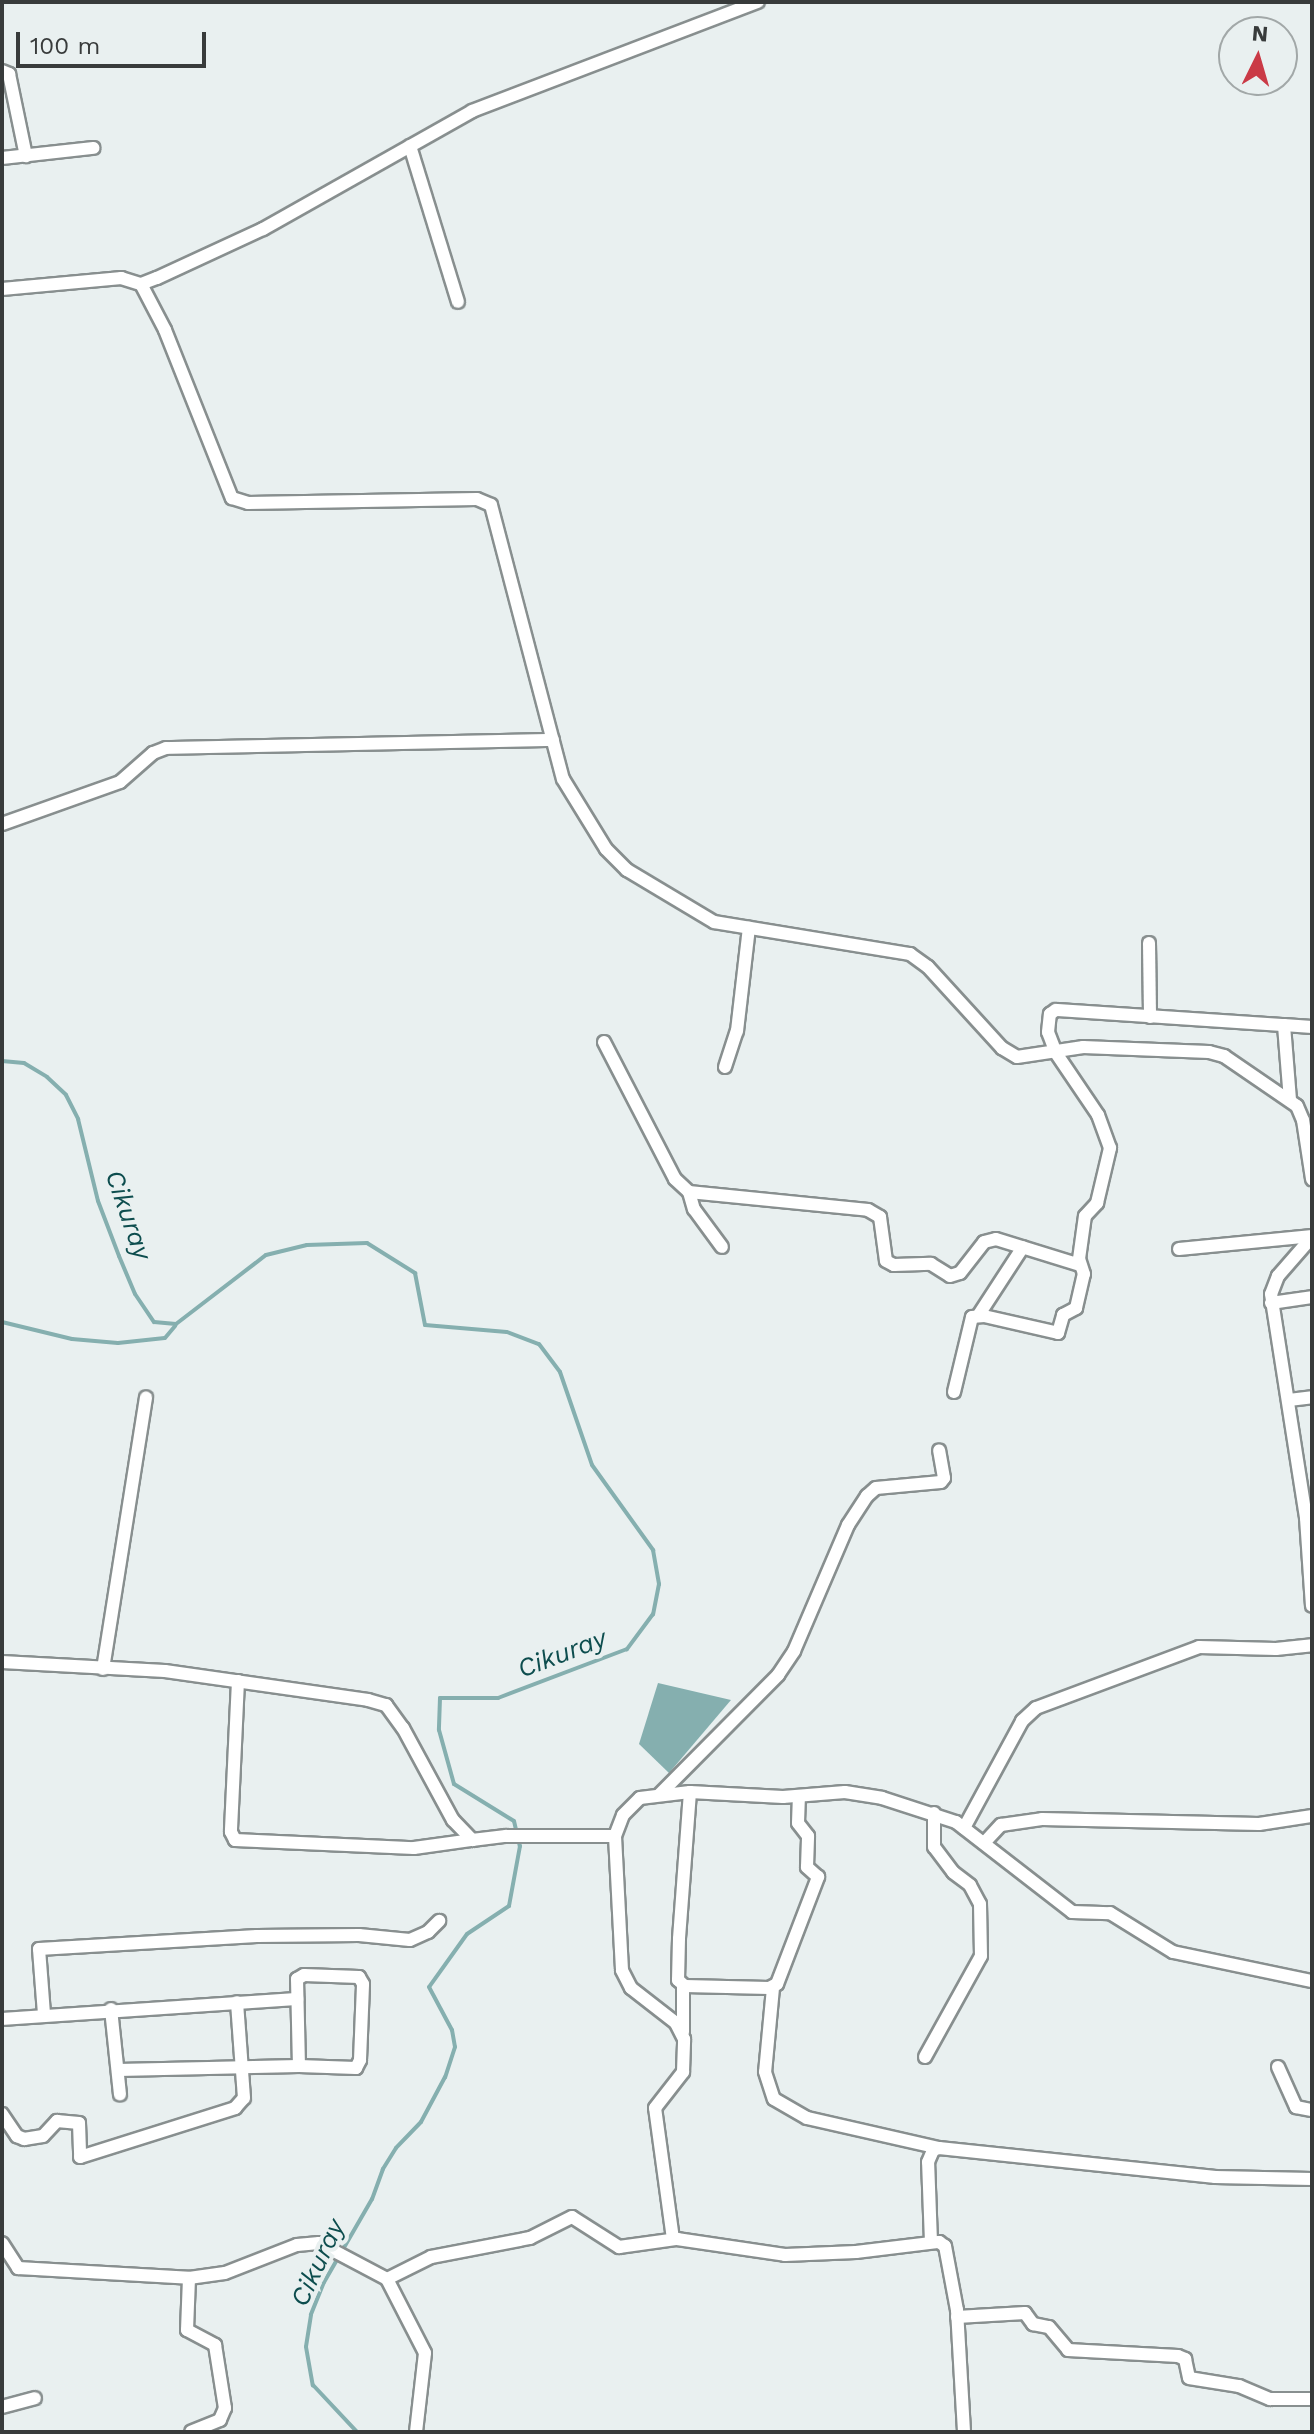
<!DOCTYPE html>
<html>
<head>
<meta charset="utf-8">
<style>
  body { margin:0 }
  #map { position:relative; width:1314px; height:2434px; overflow:hidden; background:#e9f0f0; font-family:"Work Sans",sans-serif }
  div>[style] { position:absolute }
  [style*='--x'] { left:calc(var(--x)*1px); top:calc(var(--y)*1px); width:calc(var(--w)*1px); rotate:calc(var(--a)*1deg) }
  .water>* { inset:0; background:#85afaf }
  .stream>* { height:4px; margin:-2px; padding:0 2px; transform-origin:2px; border-radius:2px; background:#85afaf }
  .roads { filter:drop-shadow(2px 0 #888f8f) drop-shadow(-2px 0 #888f8f) drop-shadow(0 2px #888f8f) drop-shadow(0 -2px #888f8f) }
  .minor>* { height:12px; margin:-6px; padding:0 6px; transform-origin:6px; border-radius:6px; background:#fff }
  span { translate:-50% -50%; white-space:nowrap; text-align:center; line-height:1.15; -webkit-text-stroke:8px #e9f0f0; paint-order:stroke }
  .water-label { font-size:26px; color:#0d4d4e; font-style:italic }
  .frame { position:absolute; inset:0; border:4px solid #383b3b; pointer-events:none }
  .north { position:absolute; left:1218px; top:16px; width:80px; height:80px; box-sizing:border-box; background:#e9f0f0; border:2px solid #a2a8a8; border-radius:50%; rotate:5deg; font-size:22px; font-weight:700; line-height:32px; text-align:center; color:#383b3b }
  .north::after { content:''; display:block; margin:auto; width:28px; height:36px; background:#ca3a46; clip-path:polygon(50% 0,100% 100%,50% 72%,0 100%) }
  .scale { position:absolute; left:16px; top:32px; width:190px; height:36px; box-sizing:border-box; border:4px solid #383b3b; border-top:0; padding-left:10px; font-size:24px; line-height:28px; white-space:nowrap; color:#383b3b; -webkit-text-stroke:6px #e9f0f0; paint-order:stroke }
</style>
</head>
<body>
<div id="map">
  <div class="water">
    <div style="clip-path:polygon(658px 1683px,731px 1700px,669px 1773px,639px 1744px)"></div>
  </div>
  <div class="stream">
    <div style="--x:2;--y:1061;--w:22;--a:5"></div>
    <div style="--x:24;--y:1063;--w:27;--a:31"></div>
    <div style="--x:47;--y:1077;--w:26;--a:43"></div>
    <div style="--x:66;--y:1095;--w:27;--a:63"></div>
    <div style="--x:78;--y:1119;--w:84;--a:76.3"></div>
    <div style="--x:98;--y:1201;--w:59;--a:69.1"></div>
    <div style="--x:119;--y:1256;--w:41;--a:67.2"></div>
    <div style="--x:135;--y:1294;--w:34;--a:56"></div>
    <div style="--x:154;--y:1322;--w:22;--a:5"></div>
    <div style="--x:176;--y:1324;--w:113;--a:-37.5"></div>
    <div style="--x:266;--y:1255;--w:42;--a:-13.7"></div>
    <div style="--x:307;--y:1245;--w:60;--a:-1.9"></div>
    <div style="--x:367;--y:1243;--w:57;--a:32"></div>
    <div style="--x:415;--y:1273;--w:53;--a:79.1"></div>
    <div style="--x:425;--y:1325;--w:82;--a:4.9"></div>
    <div style="--x:507;--y:1332;--w:34;--a:21"></div>
    <div style="--x:539;--y:1344;--w:35;--a:53"></div>
    <div style="--x:560;--y:1372;--w:98;--a:71"></div>
    <div style="--x:592;--y:1465;--w:105;--a:54.3"></div>
    <div style="--x:653;--y:1550;--w:35;--a:80"></div>
    <div style="--x:659;--y:1584;--w:31;--a:101"></div>
    <div style="--x:653;--y:1614;--w:44;--a:126.6"></div>
    <div style="--x:627;--y:1649;--w:138;--a:159.2"></div>
    <div style="--x:498;--y:1698;--w:58;--a:180"></div>
    <div style="--x:440;--y:1698;--w:32;--a:92"></div>
    <div style="--x:439;--y:1730;--w:56;--a:74.5"></div>
    <div style="--x:454;--y:1784;--w:70;--a:31.7"></div>
    <div style="--x:514;--y:1821;--w:26;--a:77"></div>
    <div style="--x:520;--y:1846;--w:61;--a:100.4"></div>
    <div style="--x:509;--y:1906;--w:50;--a:146.3"></div>
    <div style="--x:467;--y:1934;--w:65;--a:125.6"></div>
    <div style="--x:429;--y:1987;--w:49;--a:61.9"></div>
    <div style="--x:452;--y:2030;--w:17;--a:80"></div>
    <div style="--x:455;--y:2047;--w:32;--a:108"></div>
    <div style="--x:445;--y:2077;--w:51;--a:118.1"></div>
    <div style="--x:421;--y:2122;--w:36;--a:134"></div>
    <div style="--x:396;--y:2148;--w:25;--a:122"></div>
    <div style="--x:383;--y:2169;--w:32;--a:110"></div>
    <div style="--x:372;--y:2199;--w:96;--a:120"></div>
    <div style="--x:324;--y:2282;--w:35;--a:112"></div>
    <div style="--x:311;--y:2315;--w:32;--a:99"></div>
    <div style="--x:306;--y:2347;--w:39;--a:80"></div>
    <div style="--x:313;--y:2385;--w:64;--a:46.9"></div>
    <div style="--x:2;--y:1322;--w:72;--a:13.7"></div>
    <div style="--x:72;--y:1339;--w:46;--a:5"></div>
    <div style="--x:118;--y:1343;--w:47;--a:-6.1"></div>
    <div style="--x:165;--y:1338;--w:16;--a:-50"></div>
  </div>
  <div class="roads">
    <div class="minor">
      <div style="--x:2;--y:71;--w:8;--a:23"></div>
      <div style="--x:9;--y:74;--w:84;--a:78.3"></div>
      <div style="--x:410;--y:146;--w:163;--a:72.9"></div>
      <div style="--x:2;--y:158;--w:92;--a:-6.3"></div>
      <div style="--x:141;--y:284;--w:52;--a:62.4"></div>
      <div style="--x:165;--y:330;--w:181;--a:68.3"></div>
      <div style="--x:232;--y:498;--w:17;--a:17"></div>
      <div style="--x:248;--y:503;--w:229;--a:-1"></div>
      <div style="--x:477;--y:499;--w:15;--a:23"></div>
      <div style="--x:491;--y:505;--w:283;--a:75.3"></div>
      <div style="--x:563;--y:779;--w:82;--a:58.4"></div>
      <div style="--x:606;--y:849;--w:30;--a:45"></div>
      <div style="--x:627;--y:870;--w:101;--a:30.9"></div>
      <div style="--x:714;--y:922;--w:199;--a:9.3"></div>
      <div style="--x:910;--y:954;--w:22;--a:36"></div>
      <div style="--x:928;--y:967;--w:110;--a:47.6"></div>
      <div style="--x:1002;--y:1048;--w:17;--a:31"></div>
      <div style="--x:1017;--y:1057;--w:67;--a:-8.6"></div>
      <div style="--x:1083;--y:1047;--w:126;--a:2.3"></div>
      <div style="--x:1209;--y:1052;--w:16;--a:15"></div>
      <div style="--x:1224;--y:1056;--w:88;--a:34.4"></div>
      <div style="--x:1297;--y:1106;--w:15;--a:67"></div>
      <div style="--x:1303;--y:1120;--w:60;--a:81.3"></div>
      <div style="--x:2;--y:289;--w:120;--a:-5.3"></div>
      <div style="--x:121;--y:278;--w:21;--a:17"></div>
      <div style="--x:141;--y:284;--w:17;--a:-21"></div>
      <div style="--x:157;--y:278;--w:117;--a:-24.8"></div>
      <div style="--x:263;--y:229;--w:240;--a:-29.4"></div>
      <div style="--x:472;--y:111;--w:306;--a:-20.9"></div>
      <div style="--x:2;--y:824;--w:125;--a:-19.6"></div>
      <div style="--x:120;--y:782;--w:44;--a:-41.3"></div>
      <div style="--x:153;--y:753;--w:14;--a:-21"></div>
      <div style="--x:166;--y:748;--w:387;--a:-1.2"></div>
      <div style="--x:1149;--y:943;--w:74;--a:89.2"></div>
      <div style="--x:604;--y:1042;--w:154;--a:62.6"></div>
      <div style="--x:675;--y:1179;--w:19;--a:43"></div>
      <div style="--x:689;--y:1192;--w:180;--a:5.7"></div>
      <div style="--x:868;--y:1210;--w:14;--a:30"></div>
      <div style="--x:880;--y:1217;--w:44;--a:82.2"></div>
      <div style="--x:886;--y:1261;--w:9;--a:27"></div>
      <div style="--x:894;--y:1265;--w:37;--a:-2"></div>
      <div style="--x:931;--y:1264;--w:22;--a:32"></div>
      <div style="--x:950;--y:1276;--w:10;--a:-17"></div>
      <div style="--x:960;--y:1273;--w:39;--a:-52"></div>
      <div style="--x:984;--y:1242;--w:12;--a:-14"></div>
      <div style="--x:996;--y:1239;--w:88;--a:17.2"></div>
      <div style="--x:725;--y:1067;--w:38;--a:-72"></div>
      <div style="--x:737;--y:1031;--w:104;--a:-83.4"></div>
      <div style="--x:1290;--y:1100;--w:75;--a:-94.6"></div>
      <div style="--x:1284;--y:1025;--w:28;--a:4"></div>
      <div style="--x:689;--y:1192;--w:18;--a:74"></div>
      <div style="--x:694;--y:1209;--w:47;--a:53.6"></div>
      <div style="--x:1312;--y:1237;--w:52;--a:131.1"></div>
      <div style="--x:1278;--y:1276;--w:19;--a:111"></div>
      <div style="--x:1271;--y:1294;--w:227;--a:81.1"></div>
      <div style="--x:1306;--y:1518;--w:88;--a:86.1"></div>
      <div style="--x:1179;--y:1249;--w:134;--a:-5.6"></div>
      <div style="--x:1271;--y:1303;--w:41;--a:-8.3"></div>
      <div style="--x:978;--y:1316;--w:82;--a:-56.9"></div>
      <div style="--x:954;--y:1392;--w:77;--a:-76.5"></div>
      <div style="--x:972;--y:1317;--w:12;--a:-5"></div>
      <div style="--x:984;--y:1316;--w:76;--a:12.9"></div>
      <div style="--x:1058;--y:1333;--w:19;--a:-74"></div>
      <div style="--x:1063;--y:1315;--w:15;--a:-28"></div>
      <div style="--x:1076;--y:1308;--w:35;--a:-77"></div>
      <div style="--x:1084;--y:1274;--w:16;--a:-108"></div>
      <div style="--x:1079;--y:1259;--w:43;--a:-82.1"></div>
      <div style="--x:1085;--y:1216;--w:18;--a:-47"></div>
      <div style="--x:1097;--y:1203;--w:57;--a:-76.7"></div>
      <div style="--x:1110;--y:1148;--w:35;--a:-110"></div>
      <div style="--x:1098;--y:1115;--w:75;--a:-124.1"></div>
      <div style="--x:1056;--y:1053;--w:22;--a:-111"></div>
      <div style="--x:1048;--y:1032;--w:18;--a:-84"></div>
      <div style="--x:1050;--y:1014;--w:7;--a:-34"></div>
      <div style="--x:1056;--y:1010;--w:228;--a:3.8"></div>
      <div style="--x:1289;--y:1400;--w:23;--a:-7"></div>
      <div style="--x:2;--y:1662;--w:163;--a:3.2"></div>
      <div style="--x:165;--y:1671;--w:205;--a:8.1"></div>
      <div style="--x:368;--y:1700;--w:19;--a:16"></div>
      <div style="--x:386;--y:1705;--w:29;--a:54"></div>
      <div style="--x:403;--y:1728;--w:105;--a:61.5"></div>
      <div style="--x:453;--y:1820;--w:28;--a:46"></div>
      <div style="--x:472;--y:1840;--w:34;--a:-7"></div>
      <div style="--x:506;--y:1836;--w:109;--a:0"></div>
      <div style="--x:103;--y:1669;--w:275;--a:-81"></div>
      <div style="--x:238;--y:1681;--w:151;--a:92.7"></div>
      <div style="--x:231;--y:1832;--w:9;--a:63"></div>
      <div style="--x:235;--y:1840;--w:179;--a:2.6"></div>
      <div style="--x:414;--y:1848;--w:59;--a:-7.9"></div>
      <div style="--x:690;--y:1792;--w:147;--a:94.3"></div>
      <div style="--x:679;--y:1939;--w:41;--a:91.4"></div>
      <div style="--x:678;--y:1980;--w:9;--a:41"></div>
      <div style="--x:685;--y:1986;--w:84;--a:1.4"></div>
      <div style="--x:769;--y:1988;--w:9;--a:-27"></div>
      <div style="--x:777;--y:1984;--w:115;--a:-69"></div>
      <div style="--x:818;--y:1877;--w:15;--a:-138"></div>
      <div style="--x:807;--y:1867;--w:31;--a:-88"></div>
      <div style="--x:808;--y:1836;--w:16;--a:-128"></div>
      <div style="--x:798;--y:1823;--w:27;--a:-88"></div>
      <div style="--x:660;--y:1794;--w:168;--a:-45.2"></div>
      <div style="--x:778;--y:1675;--w:29;--a:-56"></div>
      <div style="--x:794;--y:1651;--w:137;--a:-66.8"></div>
      <div style="--x:848;--y:1525;--w:35;--a:-57"></div>
      <div style="--x:867;--y:1496;--w:12;--a:-42"></div>
      <div style="--x:876;--y:1488;--w:65;--a:-5.3"></div>
      <div style="--x:941;--y:1482;--w:5;--a:-53"></div>
      <div style="--x:944;--y:1478;--w:28;--a:-100"></div>
      <div style="--x:964;--y:1828;--w:122;--a:-61.5"></div>
      <div style="--x:1022;--y:1721;--w:19;--a:-43"></div>
      <div style="--x:1036;--y:1708;--w:174;--a:-20.5"></div>
      <div style="--x:1199;--y:1647;--w:77;--a:1.5"></div>
      <div style="--x:1276;--y:1649;--w:36;--a:-6"></div>
      <div style="--x:984;--y:1843;--w:25;--a:-47"></div>
      <div style="--x:1001;--y:1825;--w:41;--a:-8.3"></div>
      <div style="--x:1042;--y:1819;--w:217;--a:1.3"></div>
      <div style="--x:1259;--y:1824;--w:54;--a:-8.6"></div>
      <div style="--x:773;--y:1988;--w:84;--a:95.4"></div>
      <div style="--x:765;--y:2072;--w:28;--a:72"></div>
      <div style="--x:774;--y:2099;--w:38;--a:30"></div>
      <div style="--x:807;--y:2118;--w:135;--a:12.8"></div>
      <div style="--x:111;--y:2009;--w:86;--a:84"></div>
      <div style="--x:44;--y:2014;--w:65;--a:-94.4"></div>
      <div style="--x:39;--y:1949;--w:218;--a:-3.4"></div>
      <div style="--x:257;--y:1936;--w:102;--a:-0.6"></div>
      <div style="--x:359;--y:1935;--w:51;--a:5.6"></div>
      <div style="--x:410;--y:1940;--w:20;--a:-24"></div>
      <div style="--x:428;--y:1932;--w:16;--a:-45"></div>
      <div style="--x:2;--y:2019;--w:296;--a:-3.9"></div>
      <div style="--x:683;--y:2032;--w:47;--a:-90"></div>
      <div style="--x:925;--y:2057;--w:115;--a:-61"></div>
      <div style="--x:981;--y:1956;--w:52;--a:-91.1"></div>
      <div style="--x:980;--y:1904;--w:21;--a:-118"></div>
      <div style="--x:970;--y:1885;--w:21;--a:-143"></div>
      <div style="--x:953;--y:1872;--w:31;--a:-127"></div>
      <div style="--x:934;--y:1847;--w:34;--a:-90"></div>
      <div style="--x:1278;--y:2067;--w:44;--a:65.8"></div>
      <div style="--x:1296;--y:2107;--w:16;--a:11"></div>
      <div style="--x:118;--y:2070;--w:181;--a:-1.3"></div>
      <div style="--x:299;--y:2066;--w:57;--a:2"></div>
      <div style="--x:356;--y:2068;--w:9;--a:-63"></div>
      <div style="--x:360;--y:2060;--w:76;--a:-87.7"></div>
      <div style="--x:363;--y:1984;--w:8;--a:-120"></div>
      <div style="--x:359;--y:1977;--w:55;--a:-177.9"></div>
      <div style="--x:304;--y:1975;--w:8;--a:150"></div>
      <div style="--x:297;--y:1979;--w:87;--a:88.7"></div>
      <div style="--x:2;--y:2114;--w:27;--a:56"></div>
      <div style="--x:17;--y:2136;--w:8;--a:23"></div>
      <div style="--x:24;--y:2139;--w:19;--a:-9"></div>
      <div style="--x:43;--y:2136;--w:21;--a:-47"></div>
      <div style="--x:57;--y:2121;--w:22;--a:5"></div>
      <div style="--x:79;--y:2123;--w:34;--a:88"></div>
      <div style="--x:80;--y:2157;--w:163;--a:-17.5"></div>
      <div style="--x:235;--y:2108;--w:13;--a:-48"></div>
      <div style="--x:244;--y:2098;--w:96;--a:-94.2"></div>
      <div style="--x:673;--y:2239;--w:132;--a:-97.8"></div>
      <div style="--x:655;--y:2108;--w:46;--a:-52.1"></div>
      <div style="--x:683;--y:2072;--w:33;--a:-88"></div>
      <div style="--x:684;--y:2039;--w:18;--a:-117"></div>
      <div style="--x:676;--y:2023;--w:57;--a:-142.1"></div>
      <div style="--x:631;--y:1988;--w:20;--a:-117"></div>
      <div style="--x:622;--y:1970;--w:134;--a:-93"></div>
      <div style="--x:615;--y:1836;--w:22;--a:-69"></div>
      <div style="--x:623;--y:1815;--w:24;--a:-45"></div>
      <div style="--x:640;--y:1798;--w:50;--a:-6.8"></div>
      <div style="--x:690;--y:1792;--w:93;--a:3.1"></div>
      <div style="--x:783;--y:1797;--w:62;--a:-4.6"></div>
      <div style="--x:845;--y:1792;--w:37;--a:9"></div>
      <div style="--x:882;--y:1798;--w:78;--a:18"></div>
      <div style="--x:956;--y:1822;--w:147;--a:37.8"></div>
      <div style="--x:1072;--y:1912;--w:38;--a:2"></div>
      <div style="--x:1110;--y:1913;--w:74;--a:31.8"></div>
      <div style="--x:1173;--y:1952;--w:142;--a:11.8"></div>
      <div style="--x:931;--y:2242;--w:80;--a:-92.1"></div>
      <div style="--x:928;--y:2162;--w:13;--a:-67"></div>
      <div style="--x:933;--y:2150;--w:6;--a:-18"></div>
      <div style="--x:939;--y:2148;--w:278;--a:6"></div>
      <div style="--x:1215;--y:2177;--w:97;--a:1.2"></div>
      <div style="--x:2;--y:2243;--w:30;--a:57"></div>
      <div style="--x:18;--y:2268;--w:171;--a:3.3"></div>
      <div style="--x:189;--y:2278;--w:36;--a:-8"></div>
      <div style="--x:225;--y:2273;--w:77;--a:-21.3"></div>
      <div style="--x:297;--y:2245;--w:22;--a:-5"></div>
      <div style="--x:319;--y:2243;--w:77;--a:27.9"></div>
      <div style="--x:387;--y:2279;--w:49;--a:-26.6"></div>
      <div style="--x:431;--y:2257;--w:101;--a:-10.9"></div>
      <div style="--x:530;--y:2238;--w:47;--a:-26.6"></div>
      <div style="--x:572;--y:2217;--w:56;--a:32.6"></div>
      <div style="--x:619;--y:2247;--w:59;--a:-7.9"></div>
      <div style="--x:677;--y:2239;--w:109;--a:8.4"></div>
      <div style="--x:785;--y:2255;--w:71;--a:-2.4"></div>
      <div style="--x:856;--y:2252;--w:84;--a:-6.9"></div>
      <div style="--x:939;--y:2242;--w:7;--a:34"></div>
      <div style="--x:945;--y:2246;--w:65;--a:79.4"></div>
      <div style="--x:957;--y:2310;--w:122;--a:86.7"></div>
      <div style="--x:189;--y:2278;--w:52;--a:92.2"></div>
      <div style="--x:187;--y:2330;--w:32;--a:28"></div>
      <div style="--x:215;--y:2345;--w:64;--a:81"></div>
      <div style="--x:225;--y:2408;--w:13;--a:113"></div>
      <div style="--x:220;--y:2420;--w:31;--a:158"></div>
      <div style="--x:387;--y:2279;--w:83;--a:62.8"></div>
      <div style="--x:425;--y:2353;--w:80;--a:96.5"></div>
      <div style="--x:957;--y:2317;--w:68;--a:-3.4"></div>
      <div style="--x:1025;--y:2313;--w:14;--a:54"></div>
      <div style="--x:1033;--y:2324;--w:16;--a:11"></div>
      <div style="--x:1049;--y:2327;--w:30;--a:50"></div>
      <div style="--x:1068;--y:2350;--w:110;--a:3.1"></div>
      <div style="--x:1178;--y:2356;--w:8;--a:23"></div>
      <div style="--x:1185;--y:2359;--w:19;--a:78"></div>
      <div style="--x:1189;--y:2378;--w:51;--a:9.1"></div>
      <div style="--x:1239;--y:2386;--w:34;--a:23"></div>
      <div style="--x:1270;--y:2399;--w:42;--a:0"></div>
      <div style="--x:2;--y:2407;--w:34;--a:-15"></div>
    </div>
  </div>
  <div class="water-label">
    <span style="left:128px;top:1215px;rotate:71deg">Cikuray</span>
    <span style="left:562px;top:1654px;rotate:-21deg">Cikuray</span>
    <span style="left:318px;top:2263px;rotate:-65deg">Cikuray</span>
  </div>
  <div class="frame"></div>
  <div class="north">N</div>
  <div class="scale">100 m</div>
</div>
</body>
</html>
